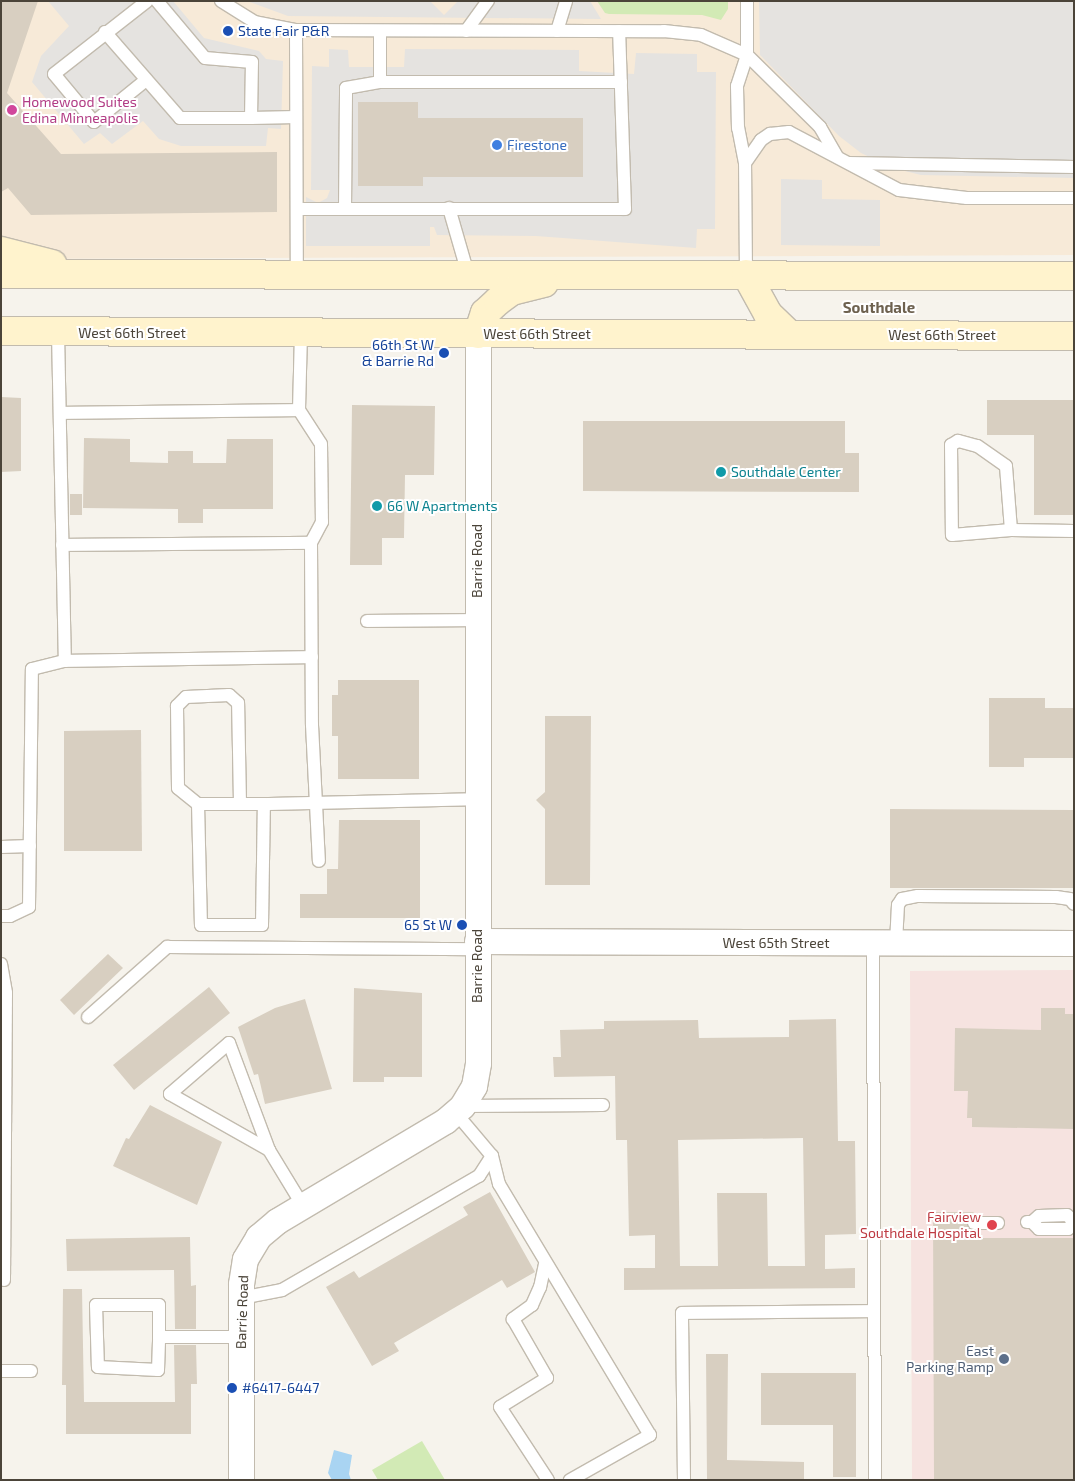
<!DOCTYPE html>
<html>
<head>
<meta charset="utf-8">
<style>
  body { margin:0 }
  #map { position:relative; width:1075px; height:1481px; overflow:hidden; background:#f6f3ec; font-family:"Exo 2",sans-serif }
  div>[style] { position:absolute }
  [style*='--x'] { left:calc(var(--x)*1px); top:calc(var(--y)*1px); width:calc(var(--w)*1px); rotate:calc(var(--a)*1deg) }
  .commercial>* { inset:0; background:#f7ead8 }
  .medical>* { inset:0; background:#f6e3e0 }
  .green>* { inset:0; background:#d2eab5 }
  .parking>* { inset:0; background:#e5e3e0 }
  .water>* { inset:0; background:#a9d4f2 }
  .building>* { inset:0; background:#d8cfc1 }
  .roads { filter:drop-shadow(1px 0 #c2bbae) drop-shadow(-1px 0 #c2bbae) drop-shadow(0 1px #c2bbae) drop-shadow(0 -1px #c2bbae) }
  .service>* { height:12px; margin:-6px; padding:0 6px; transform-origin:6px; border-radius:6px; background:#fff }
  .minor>* { height:25px; margin:-12.5px; padding:0 12.5px; transform-origin:12.5px; border-radius:12.5px; background:#fff }
  .secondary>* { height:28px; margin:-14px; padding:0 14px; transform-origin:14px; border-radius:14px; background:#fff3cd }
  .dots>* { width:14px; height:14px; translate:-50% -50%; box-sizing:border-box; border:2px solid #fff; border-radius:50% }
  span { translate:-50% -50%; white-space:nowrap; text-align:center; line-height:1.15; -webkit-text-stroke:4px #fff; paint-order:stroke }
  .transit-label { font-size:14px; color:#164399 }
  .left { translate:0 -50%; text-align:left }
  .right { translate:-100% -50%; text-align:right }
  .hotel-label { font-size:14px; color:#b23c85 }
  .shop-label { font-size:14px; color:#366cbe }
  .street-label { font-size:14px; color:#4b4439 }
  .culture-label { font-size:14px; color:#0d838f }
  .health-label { font-size:14px; color:#be3a42 }
  .service-label { font-size:14px; color:#4e5e75 }
  .neighbourhood-label { font-size:15px; color:#6e6250; font-weight:700 }
  .frame { position:absolute; inset:0; border:2px solid #4b4439; pointer-events:none }
</style>
</head>
<body>
<div id="map">
  <div class="commercial">
    <div style="clip-path:polygon(1px 1px,1074px 1px,1074px 255px,1px 259px)"></div>
  </div>
  <div class="medical">
    <div style="clip-path:polygon(1074px 970px,1074px 1480px,912px 1480px,910px 971px)"></div>
  </div>
  <div class="green">
    <div style="clip-path:polygon(597px 1px,728px 1px,728px 9px,721px 20px,702px 15px,609px 14px,605px 13px)"></div>
    <div style="clip-path:polygon(422px 1441px,445px 1480px,378px 1480px,372px 1470px)"></div>
  </div>
  <div class="parking">
    <div style="clip-path:polygon(48px 1px,173px 1px,204px 38px,259px 51px,266px 59px,283px 61px,281px 129px,268px 128px,266px 146px,181px 146px,159px 139px,143px 121px,112px 144px,100px 133px,84px 144px,32px 82px,41px 56px,69px 26px)"></div>
    <div style="clip-path:polygon(247px 1px,430px 1px,444px 15px,458px 1px,590px 1px,601px 19px,288px 16px)"></div>
    <div style="clip-path:polygon(759px 1px,1074px 1px,1074px 178px,921px 175px,893px 168px,861px 153px,839px 136px,760px 55px)"></div>
    <div style="clip-path:polygon(329px 49px,348px 50px,349px 67px,404px 67px,405px 49px,579px 50px,579px 71px,634px 74px,636px 53px,697px 54px,697px 72px,716px 72px,715px 229px,697px 229px,696px 248px,536px 236px,437px 235px,434px 227px,430px 227px,430px 246px,306px 246px,306px 197px,318px 203px,327px 198px,330px 190px,311px 190px,312px 66px,329px 67px)"></div>
    <div style="clip-path:polygon(781px 179px,822px 180px,822px 199px,880px 200px,880px 246px,781px 245px)"></div>
  </div>
  <div class="water">
    <div style="clip-path:polygon(334px 1450px,352px 1455px,349px 1474px,351px 1480px,332px 1480px,328px 1473px)"></div>
  </div>
  <div class="building">
    <div style="clip-path:polygon(1px 1px,38px 1px,7px 93px,61px 154px,277px 152px,277px 212px,31px 215px,8px 188px,1px 192px)"></div>
    <div style="clip-path:polygon(358px 102px,418px 102px,418px 118px,583px 118px,583px 177px,423px 177px,423px 186px,358px 186px)"></div>
    <div style="clip-path:polygon(1px 397px,21px 398px,21px 471px,1px 472px)"></div>
    <div style="clip-path:polygon(987px 400px,1074px 400px,1074px 515px,1034px 515px,1034px 435px,987px 435px)"></div>
    <div style="clip-path:polygon(352px 405px,435px 406px,434px 475px,405px 475px,404px 538px,382px 538px,382px 565px,350px 565px)"></div>
    <div style="clip-path:polygon(583px 421px,845px 421px,845px 453px,859px 453px,859px 492px,583px 491px)"></div>
    <div style="clip-path:polygon(84px 438px,130px 439px,130px 462px,168px 463px,168px 451px,193px 451px,193px 463px,226px 463px,227px 439px,273px 439px,273px 509px,203px 509px,203px 523px,178px 523px,178px 509px,83px 508px)"></div>
    <div style="clip-path:polygon(70px 494px,82px 494px,82px 515px,70px 515px)"></div>
    <div style="clip-path:polygon(338px 680px,419px 680px,419px 779px,338px 779px,338px 736px,332px 736px,332px 695px,338px 695px)"></div>
    <div style="clip-path:polygon(989px 698px,1045px 698px,1045px 708px,1074px 708px,1074px 758px,1024px 758px,1024px 767px,989px 767px)"></div>
    <div style="clip-path:polygon(545px 716px,591px 716px,590px 885px,545px 885px,545px 809px,536px 800px,545px 792px)"></div>
    <div style="clip-path:polygon(141px 730px,142px 851px,64px 851px,64px 731px)"></div>
    <div style="clip-path:polygon(890px 809px,1074px 810px,1074px 888px,890px 888px)"></div>
    <div style="clip-path:polygon(339px 820px,420px 820px,420px 918px,300px 918px,300px 894px,327px 894px,327px 869px,338px 869px)"></div>
    <div style="clip-path:polygon(108px 954px,123px 968px,74px 1015px,60px 1000px)"></div>
    <div style="clip-path:polygon(209px 987px,230px 1013px,134px 1090px,113px 1065px)"></div>
    <div style="clip-path:polygon(354px 988px,422px 993px,422px 1077px,384px 1077px,384px 1082px,353px 1082px)"></div>
    <div style="clip-path:polygon(305px 999px,332px 1089px,265px 1104px,258px 1074px,254px 1075px,238px 1027px,275px 1008px)"></div>
    <div style="clip-path:polygon(1041px 1008px,1065px 1008px,1065px 1014px,1074px 1014px,1074px 1129px,972px 1127px,972px 1118px,967px 1118px,968px 1091px,954px 1091px,955px 1028px,1041px 1030px)"></div>
    <div style="clip-path:polygon(evenodd,836px 1019px,838px 1141px,855px 1141px,856px 1234px,825px 1235px,825px 1269px,855px 1268px,855px 1288px,624px 1290px,624px 1268px,655px 1268px,655px 1235px,629px 1236px,627px 1140px,616px 1140px,615px 1076px,554px 1077px,553px 1057px,561px 1057px,560px 1030px,604px 1029px,604px 1021px,698px 1020px,699px 1038px,789px 1037px,789px 1020px,836px 1019px,803px 1138px,805px 1266px,768px 1266px,767px 1193px,717px 1193px,718px 1266px,680px 1266px,678px 1140px,803px 1138px)"></div>
    <div style="clip-path:polygon(150px 1105px,222px 1142px,197px 1205px,113px 1166px,126px 1138px,129px 1139px)"></div>
    <div style="clip-path:polygon(490px 1192px,535px 1272px,507px 1288px,502px 1280px,394px 1343px,399px 1351px,372px 1366px,326px 1287px,354px 1271px,359px 1278px,468px 1215px,463px 1207px)"></div>
    <div style="clip-path:polygon(933px 1212px,974px 1212px,966px 1223px,974px 1231px,974px 1238px,1074px 1238px,1074px 1480px,934px 1480px)"></div>
    <div style="clip-path:polygon(190px 1237px,191px 1286px,196px 1285px,196px 1329px,175px 1329px,174px 1270px,67px 1271px,66px 1239px)"></div>
    <div style="clip-path:polygon(63px 1289px,82px 1289px,84px 1402px,175px 1402px,174px 1345px,196px 1345px,197px 1384px,191px 1384px,191px 1434px,66px 1434px,66px 1385px,62px 1385px)"></div>
    <div style="clip-path:polygon(706px 1354px,728px 1354px,727px 1460px,804px 1462px,804px 1480px,707px 1480px)"></div>
    <div style="clip-path:polygon(761px 1373px,856px 1373px,856px 1477px,833px 1477px,833px 1425px,761px 1425px)"></div>
  </div>
  <div class="roads">
    <div class="service">
      <div style="--x:221;--y:1;--w:39;--a:32"></div>
      <div style="--x:254;--y:22;--w:43;--a:10.8"></div>
      <div style="--x:296;--y:30;--w:368;--a:0.2"></div>
      <div style="--x:664;--y:31;--w:37;--a:6"></div>
      <div style="--x:701;--y:35;--w:50;--a:23.5"></div>
      <div style="--x:747;--y:55;--w:103;--a:44.6"></div>
      <div style="--x:820;--y:127;--w:34;--a:60"></div>
      <div style="--x:296;--y:30;--w:243;--a:89.8"></div>
      <div style="--x:380;--y:31;--w:51;--a:90"></div>
      <div style="--x:380;--y:82;--w:241;--a:0"></div>
      <div style="--x:466;--y:31;--w:37;--a:-54"></div>
      <div style="--x:557;--y:31;--w:31;--a:-73"></div>
      <div style="--x:105;--y:32;--w:114;--a:48.9"></div>
      <div style="--x:180;--y:118;--w:71;--a:0"></div>
      <div style="--x:251;--y:118;--w:56;--a:-89"></div>
      <div style="--x:252;--y:62;--w:47;--a:-175.1"></div>
      <div style="--x:205;--y:58;--w:75;--a:-130.1"></div>
      <div style="--x:146;--y:80;--w:67;--a:141.1"></div>
      <div style="--x:94;--y:122;--w:62;--a:-129.8"></div>
      <div style="--x:54;--y:74;--w:118;--a:-38.1"></div>
      <div style="--x:251;--y:118;--w:45;--a:-1.3"></div>
      <div style="--x:745;--y:163;--w:28;--a:-55"></div>
      <div style="--x:761;--y:140;--w:11;--a:-34"></div>
      <div style="--x:770;--y:134;--w:19;--a:-6"></div>
      <div style="--x:789;--y:132;--w:124;--a:27.8"></div>
      <div style="--x:899;--y:190;--w:68;--a:6.7"></div>
      <div style="--x:967;--y:198;--w:107;--a:0"></div>
      <div style="--x:849;--y:163;--w:225;--a:1"></div>
      <div style="--x:449;--y:208;--w:69;--a:73.9"></div>
      <div style="--x:297;--y:209;--w:328;--a:0"></div>
      <div style="--x:625;--y:209;--w:178;--a:-91.9"></div>
      <div style="--x:345;--y:209;--w:121;--a:-89.5"></div>
      <div style="--x:346;--y:88;--w:35;--a:-10"></div>
      <div style="--x:746;--y:274;--w:111;--a:-90.5"></div>
      <div style="--x:745;--y:163;--w:36;--a:-101"></div>
      <div style="--x:738;--y:128;--w:42;--a:-91.4"></div>
      <div style="--x:737;--y:86;--w:33;--a:-72"></div>
      <div style="--x:747;--y:55;--w:54;--a:-90"></div>
      <div style="--x:58;--y:333;--w:328;--a:88.8"></div>
      <div style="--x:65;--y:661;--w:247;--a:-0.9"></div>
      <div style="--x:301;--y:333;--w:77;--a:91.5"></div>
      <div style="--x:299;--y:410;--w:40;--a:57.1"></div>
      <div style="--x:321;--y:444;--w:78;--a:89.3"></div>
      <div style="--x:322;--y:522;--w:24;--a:118"></div>
      <div style="--x:311;--y:543;--w:182;--a:89.7"></div>
      <div style="--x:312;--y:725;--w:136;--a:87.1"></div>
      <div style="--x:60;--y:413;--w:239;--a:-0.7"></div>
      <div style="--x:1011;--y:530;--w:64;--a:-94.5"></div>
      <div style="--x:1006;--y:466;--w:35;--a:-145"></div>
      <div style="--x:977;--y:446;--w:20;--a:-165"></div>
      <div style="--x:958;--y:441;--w:8;--a:150"></div>
      <div style="--x:951;--y:445;--w:90;--a:89.4"></div>
      <div style="--x:952;--y:535;--w:59;--a:-4.8"></div>
      <div style="--x:1011;--y:530;--w:63;--a:0.9"></div>
      <div style="--x:62;--y:545;--w:249;--a:-0.5"></div>
      <div style="--x:367;--y:621;--w:110;--a:-0.5"></div>
      <div style="--x:240;--y:803;--w:100;--a:-91.1"></div>
      <div style="--x:238;--y:703;--w:12;--a:-138"></div>
      <div style="--x:229;--y:695;--w:43;--a:177.3"></div>
      <div style="--x:186;--y:697;--w:13;--a:135"></div>
      <div style="--x:177;--y:706;--w:82;--a:89.3"></div>
      <div style="--x:178;--y:788;--w:26;--a:39"></div>
      <div style="--x:198;--y:804;--w:66;--a:0"></div>
      <div style="--x:264;--y:804;--w:214;--a:-1.3"></div>
      <div style="--x:198;--y:804;--w:121;--a:88.6"></div>
      <div style="--x:201;--y:925;--w:61;--a:0"></div>
      <div style="--x:262;--y:925;--w:121;--a:-89.1"></div>
      <div style="--x:1;--y:847;--w:29;--a:-2"></div>
      <div style="--x:1;--y:916;--w:9;--a:0"></div>
      <div style="--x:10;--y:916;--w:21;--a:-25"></div>
      <div style="--x:29;--y:907;--w:238;--a:-89.3"></div>
      <div style="--x:32;--y:669;--w:34;--a:-14"></div>
      <div style="--x:873;--y:943;--w:537;--a:89.79"></div>
      <div style="--x:896;--y:943;--w:38;--a:-87"></div>
      <div style="--x:898;--y:905;--w:7;--a:-56"></div>
      <div style="--x:902;--y:899;--w:16;--a:-11"></div>
      <div style="--x:918;--y:896;--w:138;--a:0.4"></div>
      <div style="--x:1056;--y:897;--w:14;--a:8"></div>
      <div style="--x:1070;--y:899;--w:6;--a:51"></div>
      <div style="--x:1;--y:964;--w:29;--a:80"></div>
      <div style="--x:6;--y:993;--w:287;--a:90.4"></div>
      <div style="--x:88;--y:1017;--w:106;--a:-41.5"></div>
      <div style="--x:167;--y:947;--w:311;--a:0.4"></div>
      <div style="--x:462;--y:1106;--w:141;--a:-0.4"></div>
      <div style="--x:455;--y:1112;--w:57;--a:49.9"></div>
      <div style="--x:492;--y:1156;--w:29;--a:76"></div>
      <div style="--x:499;--y:1184;--w:293;--a:59"></div>
      <div style="--x:650;--y:1435;--w:92;--a:150.6"></div>
      <div style="--x:269;--y:1150;--w:114;--a:-110.5"></div>
      <div style="--x:229;--y:1043;--w:78;--a:139.2"></div>
      <div style="--x:170;--y:1094;--w:114;--a:29.5"></div>
      <div style="--x:269;--y:1150;--w:66;--a:58.7"></div>
      <div style="--x:1027;--y:1222;--w:5;--a:0"></div>
      <div style="--x:1032;--y:1222;--w:9;--a:-41"></div>
      <div style="--x:1039;--y:1216;--w:28;--a:-2"></div>
      <div style="--x:1067;--y:1215;--w:10;--a:45"></div>
      <div style="--x:1032;--y:1222;--w:10;--a:45"></div>
      <div style="--x:1039;--y:1229;--w:29;--a:0"></div>
      <div style="--x:1068;--y:1229;--w:9;--a:-49"></div>
      <div style="--x:974;--y:1223;--w:24;--a:0"></div>
      <div style="--x:545;--y:1264;--w:24;--a:102"></div>
      <div style="--x:540;--y:1287;--w:20;--a:114"></div>
      <div style="--x:532;--y:1305;--w:24;--a:144"></div>
      <div style="--x:513;--y:1319;--w:68;--a:60"></div>
      <div style="--x:547;--y:1378;--w:55;--a:148.3"></div>
      <div style="--x:500;--y:1407;--w:87;--a:56.7"></div>
      <div style="--x:241;--y:1298;--w:42;--a:-11"></div>
      <div style="--x:282;--y:1290;--w:228;--a:-30.1"></div>
      <div style="--x:479;--y:1176;--w:24;--a:-57"></div>
      <div style="--x:159;--y:1337;--w:32;--a:-90"></div>
      <div style="--x:159;--y:1305;--w:63;--a:180"></div>
      <div style="--x:96;--y:1305;--w:62;--a:88.2"></div>
      <div style="--x:98;--y:1367;--w:60;--a:2.9"></div>
      <div style="--x:158;--y:1370;--w:33;--a:-88"></div>
      <div style="--x:159;--y:1337;--w:82;--a:0"></div>
      <div style="--x:1;--y:1371;--w:30;--a:0"></div>
      <div style="--x:684;--y:1480;--w:167;--a:-90.7"></div>
      <div style="--x:682;--y:1313;--w:192;--a:-0.6"></div>
    </div>
    <div class="minor">
      <div style="--x:477;--y:941;--w:597;--a:0.19"></div>
      <div style="--x:241;--y:1480;--w:196;--a:-90"></div>
      <div style="--x:241;--y:1284;--w:25;--a:-81"></div>
      <div style="--x:245;--y:1259;--w:26;--a:-59"></div>
      <div style="--x:258;--y:1237;--w:25;--a:-40"></div>
      <div style="--x:277;--y:1221;--w:196;--a:-30.8"></div>
      <div style="--x:445;--y:1121;--w:23;--a:-41"></div>
      <div style="--x:462;--y:1106;--w:23;--a:-59"></div>
      <div style="--x:474;--y:1086;--w:23;--a:-80"></div>
      <div style="--x:478;--y:1063;--w:729;--a:-90"></div>
    </div>
    <div class="secondary">
      <div style="--x:1;--y:251;--w:53;--a:14.3"></div>
      <div style="--x:1;--y:274;--w:1073;--a:0.11"></div>
      <div style="--x:746;--y:274;--w:46;--a:61.2"></div>
      <div style="--x:768;--y:314;--w:30;--a:44"></div>
      <div style="--x:1;--y:331;--w:1073;--a:0.27"></div>
      <div style="--x:478;--y:334;--w:22;--a:-72"></div>
      <div style="--x:485;--y:313;--w:18;--a:-43"></div>
      <div style="--x:498;--y:301;--w:17;--a:-36"></div>
      <div style="--x:512;--y:291;--w:33;--a:-14"></div>
    </div>
  </div>
  <div class="dots">
    <div style="left:228px;top:31px;background:#1a4fb4"></div>
    <div style="left:12px;top:110px;background:#d1479c"></div>
    <div style="left:497px;top:145px;background:#3f7fe0"></div>
    <div style="left:444px;top:353px;background:#1a4fb4"></div>
    <div style="left:721px;top:472px;background:#0f9aa8"></div>
    <div style="left:377px;top:506px;background:#0f9aa8"></div>
    <div style="left:462px;top:925px;background:#1a4fb4"></div>
    <div style="left:992px;top:1225px;background:#e0444e"></div>
    <div style="left:1004px;top:1359px;background:#5c6f8a"></div>
    <div style="left:232px;top:1388px;background:#1a4fb4"></div>
  </div>
  <div class="transit-label">
    <span class="left" style="left:238px;top:31px">State Fair P&amp;R</span>
    <span class="right" style="left:434px;top:353px">66th St W<br>&amp; Barrie Rd</span>
    <span class="right" style="left:452px;top:925px">65 St W</span>
    <span class="left" style="left:242px;top:1388px">#6417-6447</span>
  </div>
  <div class="hotel-label">
    <span class="left" style="left:22px;top:110px">Homewood Suites<br>Edina Minneapolis</span>
  </div>
  <div class="shop-label">
    <span class="left" style="left:507px;top:145px">Firestone</span>
  </div>
  <div class="street-label">
    <span style="left:132px;top:333px">West 66th Street</span>
    <span style="left:537px;top:334px">West 66th Street</span>
    <span style="left:942px;top:335px">West 66th Street</span>
    <span style="left:477px;top:561px;rotate:-90deg">Barrie Road</span>
    <span style="left:776px;top:943px">West 65th Street</span>
    <span style="left:477px;top:966px;rotate:-90deg">Barrie Road</span>
    <span style="left:242px;top:1312px;rotate:-88deg">Barrie Road</span>
  </div>
  <div class="culture-label">
    <span class="left" style="left:731px;top:472px">Southdale Center</span>
    <span class="left" style="left:387px;top:506px">66 W Apartments</span>
  </div>
  <div class="health-label">
    <span class="right" style="left:981px;top:1225px">Fairview<br>Southdale Hospital</span>
  </div>
  <div class="service-label">
    <span class="right" style="left:994px;top:1359px">East<br>Parking Ramp</span>
  </div>
  <div class="neighbourhood-label">
    <span style="left:879px;top:308px">Southdale</span>
  </div>
  <div class="frame"></div>
</div>
</body>
</html>
